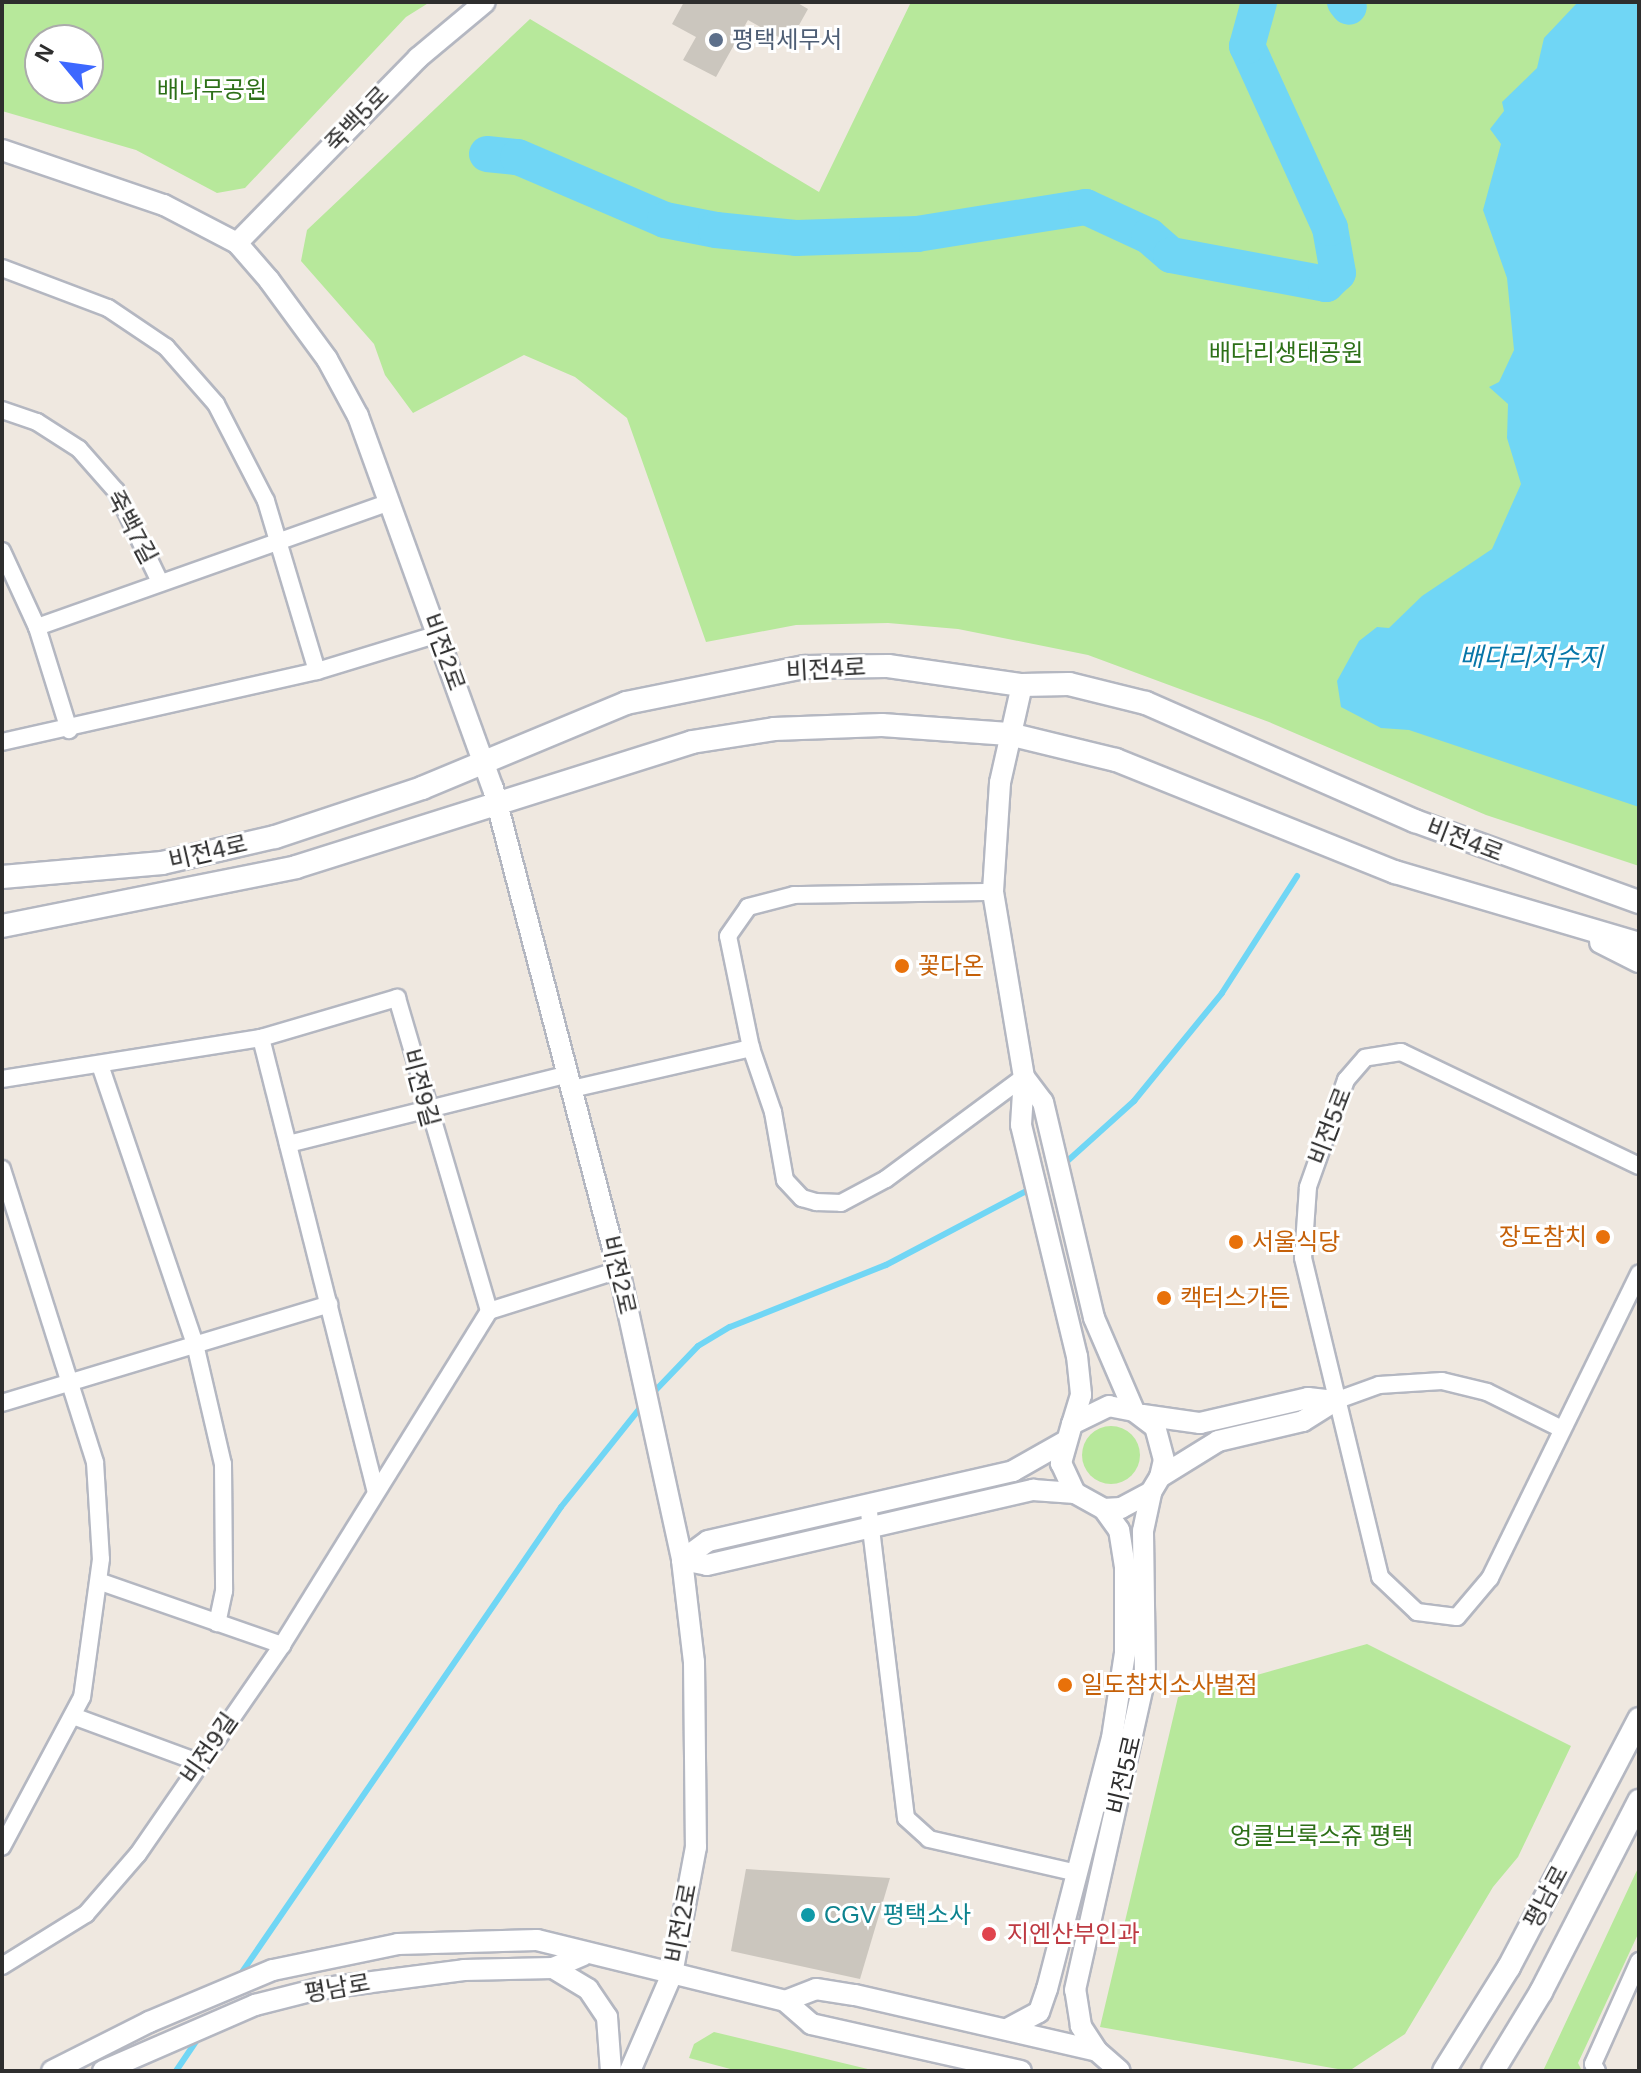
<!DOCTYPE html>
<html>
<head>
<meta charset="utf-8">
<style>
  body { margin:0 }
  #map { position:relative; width:1641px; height:2073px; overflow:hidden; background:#efe8e0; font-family:Helvetica,"Noto Sans KR",sans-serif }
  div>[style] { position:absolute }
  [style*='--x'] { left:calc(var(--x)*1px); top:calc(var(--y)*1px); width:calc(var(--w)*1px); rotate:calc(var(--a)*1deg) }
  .green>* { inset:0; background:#b7e89b }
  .round { border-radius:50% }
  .water>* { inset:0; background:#70d6f5 }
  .stream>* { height:6px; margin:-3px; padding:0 3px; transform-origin:3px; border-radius:3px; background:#70d6f5 }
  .river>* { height:36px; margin:-18px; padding:0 18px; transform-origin:18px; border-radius:18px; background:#70d6f5 }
  .building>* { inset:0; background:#cbc6be }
  .roads { filter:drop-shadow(2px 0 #b4b7c1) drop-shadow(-2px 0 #b4b7c1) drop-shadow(0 2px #b4b7c1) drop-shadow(0 -2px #b4b7c1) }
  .minor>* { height:16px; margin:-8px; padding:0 8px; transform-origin:8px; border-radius:8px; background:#fff }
  .tertiary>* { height:20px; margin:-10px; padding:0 10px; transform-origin:10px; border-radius:10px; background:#fff }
  .secondary>* { height:22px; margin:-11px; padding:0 11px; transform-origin:11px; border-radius:11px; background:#fff }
  .dots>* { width:22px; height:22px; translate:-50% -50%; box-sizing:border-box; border:4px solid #fff; border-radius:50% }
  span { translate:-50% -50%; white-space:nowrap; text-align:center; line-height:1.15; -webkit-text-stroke:6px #fff; paint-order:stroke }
  .service-label { font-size:24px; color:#4e5e75 }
  .left { translate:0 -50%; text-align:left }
  .park-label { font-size:24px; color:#2d7018 }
  .street-label { font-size:24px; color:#2e2e2e }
  .food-label { font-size:24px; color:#c56008 }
  .right { translate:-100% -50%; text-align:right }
  .culture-label { font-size:24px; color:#0d838f }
  .health-label { font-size:24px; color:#be3a42 }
  .water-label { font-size:26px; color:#0776a8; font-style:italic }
  .frame { position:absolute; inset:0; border:4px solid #2e2e2e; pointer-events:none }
  .north { position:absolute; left:24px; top:24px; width:80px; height:80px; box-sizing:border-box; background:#fff; border:2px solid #ababab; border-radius:50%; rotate:299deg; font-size:22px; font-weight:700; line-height:32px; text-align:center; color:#2e2e2e }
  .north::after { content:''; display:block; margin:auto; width:28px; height:36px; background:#3d68ff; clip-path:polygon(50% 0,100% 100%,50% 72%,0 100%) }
</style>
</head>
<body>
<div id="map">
  <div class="green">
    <div style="clip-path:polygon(evenodd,2px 2px,430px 2px,406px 17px,245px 188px,217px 193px,136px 150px,2px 111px,2px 2px,40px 40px,88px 40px,88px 88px,40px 88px,40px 40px)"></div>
    <div style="clip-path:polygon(911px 2px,1639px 2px,1639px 866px,1486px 815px,1269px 722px,1088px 655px,958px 629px,888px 623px,796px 625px,706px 642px,627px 418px,575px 377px,524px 355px,413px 413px,385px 375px,374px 344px,301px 261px,307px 230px,530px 19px,819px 192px)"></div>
    <div class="round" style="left:1082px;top:1426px;width:58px;height:58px"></div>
    <div style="clip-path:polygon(1367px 1644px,1571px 1746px,1518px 1857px,1493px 1887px,1405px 2034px,1349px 2071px,1100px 2027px,1178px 1697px)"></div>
    <div style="clip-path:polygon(1639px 1866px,1639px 1932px,1578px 2063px,1582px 2071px,1543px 2071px)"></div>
    <div style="clip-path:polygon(714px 2032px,876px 2071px,738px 2071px,689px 2058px,694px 2044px)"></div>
  </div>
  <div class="water">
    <div style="clip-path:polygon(1578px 2px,1639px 2px,1639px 807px,1409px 730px,1381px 728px,1341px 707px,1337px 681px,1359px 641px,1377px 627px,1389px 628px,1422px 596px,1492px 549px,1521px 484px,1507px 438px,1508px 404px,1489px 387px,1499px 382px,1514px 350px,1507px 278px,1483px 210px,1501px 144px,1490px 129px,1504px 111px,1502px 102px,1537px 68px,1544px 38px)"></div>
  </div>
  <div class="stream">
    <div style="--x:1063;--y:1165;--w:96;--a:-42"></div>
    <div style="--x:1134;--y:1101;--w:139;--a:-50.8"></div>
    <div style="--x:1222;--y:993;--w:139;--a:-57.3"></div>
    <div style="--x:652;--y:1394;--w:66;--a:-46.2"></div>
    <div style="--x:698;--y:1346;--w:37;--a:-31"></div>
    <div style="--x:730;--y:1327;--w:168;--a:-21.7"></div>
    <div style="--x:886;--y:1265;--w:165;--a:-27.8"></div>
    <div style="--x:238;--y:1978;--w:571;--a:-55.56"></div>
    <div style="--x:561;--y:1507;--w:133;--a:-51.4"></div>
    <div style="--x:176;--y:2071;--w:41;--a:-55.9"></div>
  </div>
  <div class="river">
    <div style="--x:1345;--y:2;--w:6;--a:51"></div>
    <div style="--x:487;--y:154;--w:31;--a:6"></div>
    <div style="--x:518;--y:157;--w:160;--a:23.2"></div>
    <div style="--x:665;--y:220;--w:52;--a:11.1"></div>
    <div style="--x:716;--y:230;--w:80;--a:5.7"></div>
    <div style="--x:796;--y:238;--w:121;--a:-1.9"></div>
    <div style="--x:917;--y:234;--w:171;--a:-9.1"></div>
    <div style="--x:1086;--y:207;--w:69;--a:24.7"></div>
    <div style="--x:1149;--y:236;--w:29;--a:41"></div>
    <div style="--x:1171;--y:255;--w:158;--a:10.6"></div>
    <div style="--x:1326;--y:284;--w:16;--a:-43"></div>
    <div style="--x:1338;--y:273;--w:46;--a:-100.1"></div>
    <div style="--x:1330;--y:228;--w:200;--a:-114.5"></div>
    <div style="--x:1247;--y:46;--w:46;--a:-74.7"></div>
  </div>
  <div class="building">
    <div style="clip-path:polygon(684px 2px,796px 2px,808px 9px,789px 43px,748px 20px,716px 77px,683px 60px,696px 37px,672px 24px)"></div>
    <div style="clip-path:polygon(746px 1869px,890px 1878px,860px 1979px,731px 1951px)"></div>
  </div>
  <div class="roads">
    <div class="minor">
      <div style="--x:2;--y:268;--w:113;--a:20.7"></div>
      <div style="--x:108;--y:308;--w:70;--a:33.9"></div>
      <div style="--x:166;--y:347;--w:76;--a:48.7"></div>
      <div style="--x:216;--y:404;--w:109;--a:62.7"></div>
      <div style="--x:266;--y:501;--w:177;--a:73.3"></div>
      <div style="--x:2;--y:410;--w:37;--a:19"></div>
      <div style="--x:37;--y:422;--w:50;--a:32.7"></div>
      <div style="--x:79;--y:449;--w:56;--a:48.6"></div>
      <div style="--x:116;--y:491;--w:101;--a:64.2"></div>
      <div style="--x:2;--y:551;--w:84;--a:65.3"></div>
      <div style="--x:37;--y:627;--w:108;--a:72.7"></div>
      <div style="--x:37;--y:627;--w:374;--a:-19.5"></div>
      <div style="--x:2;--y:742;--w:323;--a:-12.7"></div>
      <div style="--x:317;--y:671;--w:127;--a:-17"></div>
      <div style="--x:261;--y:1038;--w:467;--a:75.8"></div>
      <div style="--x:751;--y:1048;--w:68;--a:71"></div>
      <div style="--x:773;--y:1112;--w:69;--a:80"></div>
      <div style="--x:785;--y:1180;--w:25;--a:47"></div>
      <div style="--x:802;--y:1198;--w:15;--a:16"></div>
      <div style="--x:816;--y:1202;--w:25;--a:2"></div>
      <div style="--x:841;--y:1203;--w:51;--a:-28.1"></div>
      <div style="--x:886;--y:1179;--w:172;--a:-36.5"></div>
      <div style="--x:100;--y:1065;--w:295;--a:71.2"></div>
      <div style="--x:195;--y:1344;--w:123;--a:76.9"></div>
      <div style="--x:223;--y:1464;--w:127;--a:89.5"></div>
      <div style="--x:224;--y:1591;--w:33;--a:102"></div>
      <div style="--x:2;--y:1079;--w:262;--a:-9"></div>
      <div style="--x:261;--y:1038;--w:142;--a:-16.4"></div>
      <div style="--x:397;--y:998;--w:326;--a:73.6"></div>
      <div style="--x:489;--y:1311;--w:136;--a:-17.5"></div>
      <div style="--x:572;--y:1089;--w:184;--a:-12.9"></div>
      <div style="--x:751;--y:1048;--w:114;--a:-101.6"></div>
      <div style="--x:728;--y:936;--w:35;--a:-55"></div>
      <div style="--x:748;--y:907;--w:48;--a:-14.6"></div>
      <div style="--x:794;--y:895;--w:199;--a:-0.9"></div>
      <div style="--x:288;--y:1144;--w:290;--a:-14"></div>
      <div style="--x:1639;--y:1166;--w:264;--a:-154.4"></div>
      <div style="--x:1401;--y:1052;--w:36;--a:171"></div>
      <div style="--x:1365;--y:1058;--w:29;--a:131"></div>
      <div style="--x:1346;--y:1080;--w:114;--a:109.6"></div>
      <div style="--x:1308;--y:1187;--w:71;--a:94"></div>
      <div style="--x:1303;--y:1258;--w:328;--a:76.4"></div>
      <div style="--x:1380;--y:1577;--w:51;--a:43.4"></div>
      <div style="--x:1417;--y:1612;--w:40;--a:7.1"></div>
      <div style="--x:1457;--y:1617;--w:51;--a:-49.8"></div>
      <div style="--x:1490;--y:1578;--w:339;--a:-63.9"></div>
      <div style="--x:2;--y:1169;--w:307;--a:72.4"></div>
      <div style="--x:95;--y:1462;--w:97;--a:86.5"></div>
      <div style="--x:101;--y:1559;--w:139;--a:97.8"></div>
      <div style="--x:82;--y:1697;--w:170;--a:118.1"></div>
      <div style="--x:1335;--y:1401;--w:47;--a:-20"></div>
      <div style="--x:1379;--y:1385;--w:63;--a:-3.6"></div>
      <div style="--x:1442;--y:1381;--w:46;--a:13.7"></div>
      <div style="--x:1487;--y:1392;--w:84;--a:26.3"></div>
      <div style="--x:2;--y:1403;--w:342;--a:-16.8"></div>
      <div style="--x:868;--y:1504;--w:316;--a:83.1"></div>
      <div style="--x:906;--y:1818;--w:31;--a:42"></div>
      <div style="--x:929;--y:1839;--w:153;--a:12.9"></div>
      <div style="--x:101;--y:1582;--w:192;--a:19.2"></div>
      <div style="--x:73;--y:1716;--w:133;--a:20.2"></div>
      <div style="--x:2;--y:1966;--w:99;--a:-31.8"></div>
      <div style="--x:86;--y:1914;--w:79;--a:-49.1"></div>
      <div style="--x:138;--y:1854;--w:254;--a:-55.4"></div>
      <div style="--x:282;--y:1645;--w:393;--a:-58.2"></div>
      <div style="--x:1597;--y:2071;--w:8;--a:-120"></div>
      <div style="--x:1593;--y:2064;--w:113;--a:-65.9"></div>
    </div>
    <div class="tertiary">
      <div style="--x:2;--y:150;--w:171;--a:18.8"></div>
      <div style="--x:164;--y:205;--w:82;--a:27.5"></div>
      <div style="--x:237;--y:243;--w:49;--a:49.1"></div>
      <div style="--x:269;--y:280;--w:98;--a:53.7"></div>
      <div style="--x:327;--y:359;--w:65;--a:61.5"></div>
      <div style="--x:358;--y:416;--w:396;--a:70.1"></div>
      <div style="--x:493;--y:788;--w:498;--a:75.4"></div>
      <div style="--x:619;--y:1270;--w:297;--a:77.7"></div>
      <div style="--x:682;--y:1560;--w:103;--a:83.3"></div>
      <div style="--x:694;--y:1662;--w:185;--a:89.4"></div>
      <div style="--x:696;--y:1847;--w:129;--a:100.7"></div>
      <div style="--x:672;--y:1974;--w:106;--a:113.4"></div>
      <div style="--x:237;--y:243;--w:259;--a:-45.6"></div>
      <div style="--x:418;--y:58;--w:87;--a:-39.9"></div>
      <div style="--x:1022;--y:685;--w:100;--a:102.7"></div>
      <div style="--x:1000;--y:783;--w:109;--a:93.7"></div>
      <div style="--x:993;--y:892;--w:188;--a:80.5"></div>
      <div style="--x:1024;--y:1077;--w:48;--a:93.6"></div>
      <div style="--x:1021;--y:1125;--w:238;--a:76.4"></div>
      <div style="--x:1077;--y:1356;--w:39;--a:84"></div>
      <div style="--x:1081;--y:1395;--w:30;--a:107"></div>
      <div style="--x:1024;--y:1077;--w:31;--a:53"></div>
      <div style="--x:1043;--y:1102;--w:222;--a:76.7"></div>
      <div style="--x:1094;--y:1318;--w:101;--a:66.7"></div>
      <div style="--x:1143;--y:1415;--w:58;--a:8"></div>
      <div style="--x:1200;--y:1423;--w:111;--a:-13"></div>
      <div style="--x:1308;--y:1398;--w:27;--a:6"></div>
      <div style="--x:1160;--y:1477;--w:68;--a:-31.8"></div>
      <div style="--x:1218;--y:1441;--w:87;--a:-13.2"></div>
      <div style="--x:1303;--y:1421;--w:38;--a:-32"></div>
      <div style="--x:682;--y:1560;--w:25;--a:11"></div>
      <div style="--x:707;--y:1565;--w:335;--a:-13"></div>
      <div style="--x:1033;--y:1490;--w:42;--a:4.1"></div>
      <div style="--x:1075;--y:1493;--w:33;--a:29"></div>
      <div style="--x:1104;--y:1509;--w:17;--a:-3"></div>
      <div style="--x:1121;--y:1508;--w:34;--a:-28"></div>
      <div style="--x:1151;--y:1492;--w:17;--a:-59"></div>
      <div style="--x:1160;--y:1477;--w:17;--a:-77"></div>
      <div style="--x:1164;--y:1460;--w:34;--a:-105"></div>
      <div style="--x:1155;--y:1427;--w:26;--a:-143"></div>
      <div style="--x:1134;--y:1411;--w:25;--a:-169"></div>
      <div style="--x:1109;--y:1406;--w:41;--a:154.1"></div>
      <div style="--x:1072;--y:1424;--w:41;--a:105.8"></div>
      <div style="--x:1061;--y:1463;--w:33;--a:65"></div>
      <div style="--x:682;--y:1560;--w:32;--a:-36"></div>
      <div style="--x:708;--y:1541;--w:313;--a:-12.9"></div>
      <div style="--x:1013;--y:1471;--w:59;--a:-29.6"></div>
      <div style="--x:553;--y:1968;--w:41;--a:31"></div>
      <div style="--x:588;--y:1989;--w:34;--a:56"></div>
      <div style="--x:607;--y:2017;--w:54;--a:85.8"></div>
      <div style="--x:785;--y:2001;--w:33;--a:-21"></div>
      <div style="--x:816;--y:1989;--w:39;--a:9"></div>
      <div style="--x:855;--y:1995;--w:248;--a:13"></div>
      <div style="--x:1097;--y:2051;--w:30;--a:41"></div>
      <div style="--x:1007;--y:2029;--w:36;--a:-28"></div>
      <div style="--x:1039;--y:2012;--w:24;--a:-71"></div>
      <div style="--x:1047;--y:1989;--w:259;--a:-75.5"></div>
      <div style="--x:1112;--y:1738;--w:86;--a:-81.3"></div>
      <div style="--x:1125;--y:1653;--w:86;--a:-90"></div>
      <div style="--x:1125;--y:1567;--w:37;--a:-99"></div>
      <div style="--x:1119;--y:1530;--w:26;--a:-126"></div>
      <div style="--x:1097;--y:2051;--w:30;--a:-123"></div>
      <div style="--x:1081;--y:2026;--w:36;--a:-99"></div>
      <div style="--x:1075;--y:1990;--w:322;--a:-77.4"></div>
      <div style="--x:1145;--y:1676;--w:145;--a:-90.8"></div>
      <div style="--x:1143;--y:1531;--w:40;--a:-78"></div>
      <div style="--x:52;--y:2071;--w:109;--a:-26.8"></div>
      <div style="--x:149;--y:2022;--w:134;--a:-22.8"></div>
      <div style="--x:273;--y:1970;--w:128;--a:-11.7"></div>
      <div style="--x:398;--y:1944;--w:139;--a:-1.6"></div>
      <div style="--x:537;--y:1940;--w:255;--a:13.8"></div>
      <div style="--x:785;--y:2001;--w:35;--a:41"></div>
      <div style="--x:811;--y:2024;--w:215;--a:12.6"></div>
      <div style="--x:103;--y:2071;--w:166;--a:-23.5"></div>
      <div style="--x:255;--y:2005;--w:65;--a:-14.3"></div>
      <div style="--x:318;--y:1989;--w:147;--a:-7.4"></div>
      <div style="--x:464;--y:1970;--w:89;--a:-1.3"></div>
      <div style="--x:553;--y:1968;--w:33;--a:-23"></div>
    </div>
    <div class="secondary">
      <div style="--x:2;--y:877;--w:161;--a:-5"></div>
      <div style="--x:162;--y:863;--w:116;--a:-13"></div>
      <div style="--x:275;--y:837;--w:155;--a:-18.4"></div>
      <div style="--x:422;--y:788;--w:221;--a:-22.6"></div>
      <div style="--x:626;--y:703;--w:183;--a:-11.4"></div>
      <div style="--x:805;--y:667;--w:83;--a:-0.7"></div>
      <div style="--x:888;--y:666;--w:135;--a:8.1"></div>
      <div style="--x:1022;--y:685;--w:47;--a:-1.2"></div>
      <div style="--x:1069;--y:684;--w:79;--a:13.9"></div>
      <div style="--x:1146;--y:703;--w:294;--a:23.7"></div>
      <div style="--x:1415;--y:821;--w:238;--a:19.9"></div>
      <div style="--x:2;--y:926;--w:300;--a:-11.3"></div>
      <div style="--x:296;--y:867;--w:415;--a:-17.5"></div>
      <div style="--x:692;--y:742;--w:83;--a:-9"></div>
      <div style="--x:774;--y:729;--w:108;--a:-2.1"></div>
      <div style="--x:882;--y:725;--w:127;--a:4.1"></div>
      <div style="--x:1009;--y:734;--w:110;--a:13.7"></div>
      <div style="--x:1116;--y:760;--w:301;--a:21.9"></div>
      <div style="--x:1395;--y:872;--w:254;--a:16.4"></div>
      <div style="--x:1601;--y:942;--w:42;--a:26.6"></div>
      <div style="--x:1444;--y:2071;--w:123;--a:-58"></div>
      <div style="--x:1509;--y:1967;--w:280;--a:-62.3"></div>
      <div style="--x:1493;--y:2071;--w:92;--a:-58.7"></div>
      <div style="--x:1541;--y:1992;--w:215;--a:-62.8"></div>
    </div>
  </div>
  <div class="dots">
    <div style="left:716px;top:40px;background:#5c6f8a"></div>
    <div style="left:902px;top:966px;background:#e8710a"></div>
    <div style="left:1603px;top:1237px;background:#e8710a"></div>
    <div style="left:1236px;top:1242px;background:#e8710a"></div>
    <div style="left:1164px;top:1298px;background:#e8710a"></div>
    <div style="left:1065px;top:1685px;background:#e8710a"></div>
    <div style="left:808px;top:1915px;background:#0f9aa8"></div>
    <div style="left:989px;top:1934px;background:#e0444e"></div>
  </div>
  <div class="service-label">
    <span class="left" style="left:732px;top:40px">평택세무서</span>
  </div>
  <div class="park-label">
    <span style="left:212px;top:90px">배나무공원</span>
    <span style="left:1286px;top:353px">배다리생태공원</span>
    <span style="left:1322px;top:1836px">엉클브룩스쥬 평택</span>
  </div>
  <div class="street-label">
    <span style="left:357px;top:119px;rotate:-46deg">죽백5로</span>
    <span style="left:132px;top:527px;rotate:62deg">죽백7길</span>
    <span style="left:444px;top:652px;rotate:70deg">비전2로</span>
    <span style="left:826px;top:669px;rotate:-3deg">비전4로</span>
    <span style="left:1465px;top:840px;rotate:21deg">비전4로</span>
    <span style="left:208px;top:852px;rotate:-13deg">비전4로</span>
    <span style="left:421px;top:1088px;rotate:75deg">비전9길</span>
    <span style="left:1330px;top:1126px;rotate:-69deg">비전5로</span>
    <span style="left:619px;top:1275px;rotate:77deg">비전2로</span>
    <span style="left:209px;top:1748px;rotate:-55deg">비전9길</span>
    <span style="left:1124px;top:1775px;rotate:-77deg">비전5로</span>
    <span style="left:1546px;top:1897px;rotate:-62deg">평남로</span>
    <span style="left:681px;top:1923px;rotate:-79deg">비전2로</span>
    <span style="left:337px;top:1988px;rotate:-10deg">평남로</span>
  </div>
  <div class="food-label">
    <span class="left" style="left:918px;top:966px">꽃다온</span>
    <span class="right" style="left:1587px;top:1237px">장도참치</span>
    <span class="left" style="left:1252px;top:1242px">서울식당</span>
    <span class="left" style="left:1180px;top:1298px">캑터스가든</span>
    <span class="left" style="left:1081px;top:1685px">일도참치소사벌점</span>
  </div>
  <div class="culture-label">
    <span class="left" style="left:824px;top:1915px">CGV 평택소사</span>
  </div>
  <div class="health-label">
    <span class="left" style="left:1007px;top:1934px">지엔산부인과</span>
  </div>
  <div class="water-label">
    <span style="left:1531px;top:658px">배다리저수지</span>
  </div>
  <div class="frame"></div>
  <div class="north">N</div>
</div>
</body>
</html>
